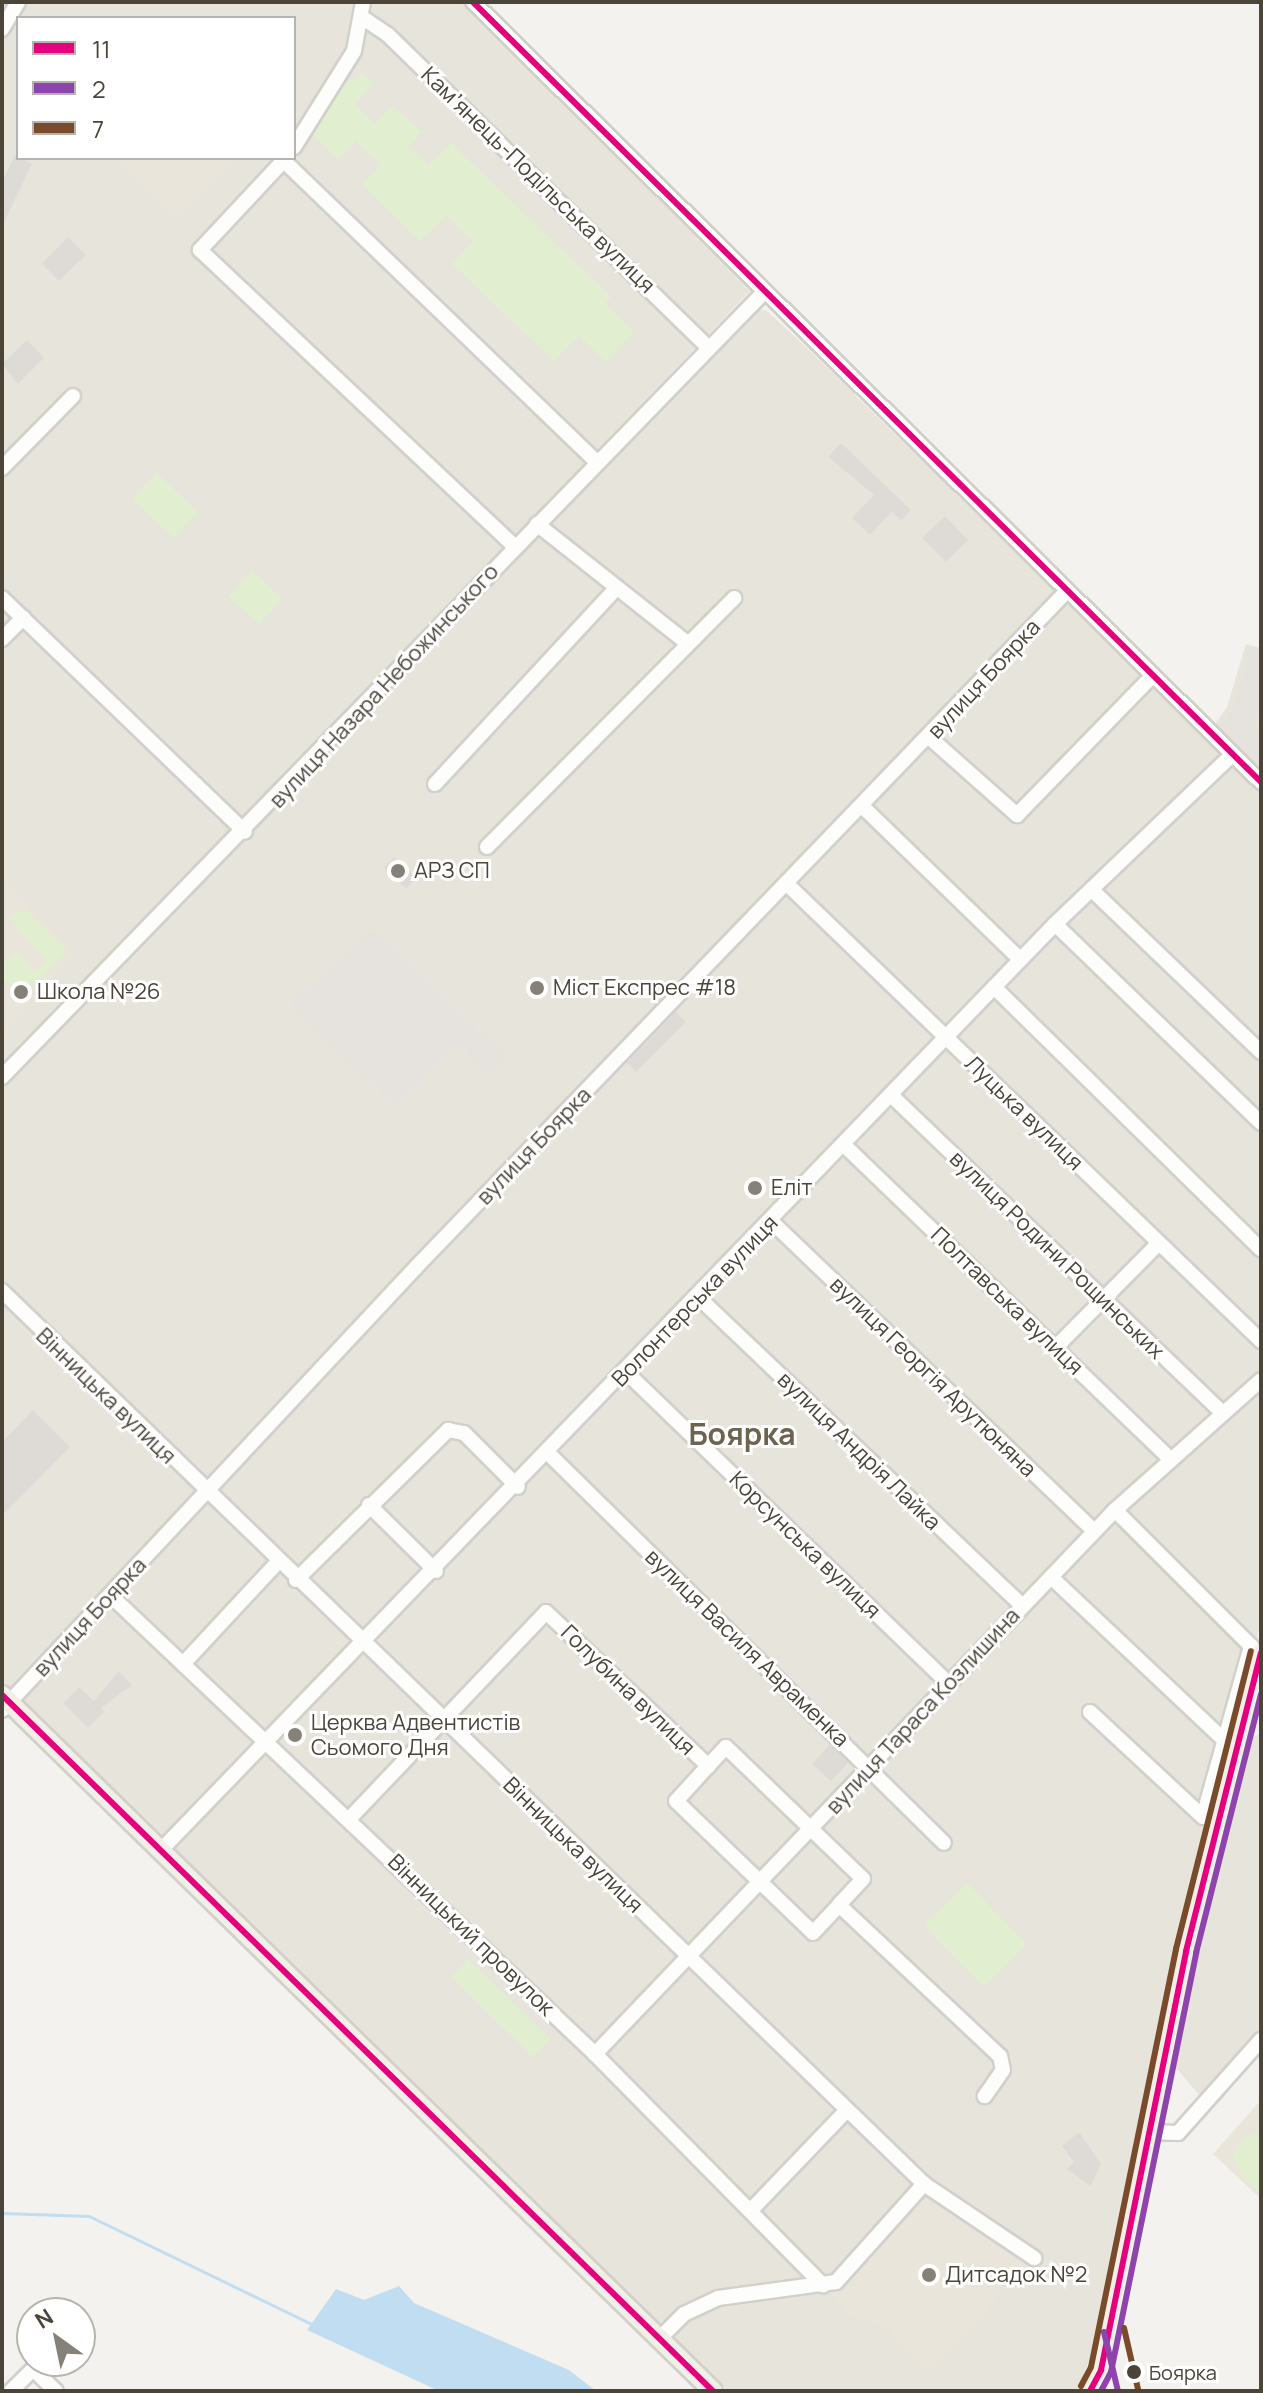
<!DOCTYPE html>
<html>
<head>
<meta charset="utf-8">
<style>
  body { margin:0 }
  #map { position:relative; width:1263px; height:2393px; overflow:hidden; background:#f4f2ee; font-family:Manrope,sans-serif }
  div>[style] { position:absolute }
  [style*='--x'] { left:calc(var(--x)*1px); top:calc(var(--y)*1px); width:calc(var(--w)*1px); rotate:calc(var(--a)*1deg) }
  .residential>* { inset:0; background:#e7e4dc }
  .industrial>* { inset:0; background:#e6e2de }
  .education>* { inset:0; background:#eae5da }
  .green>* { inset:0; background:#e1eecf }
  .parking>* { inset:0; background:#e6e3df }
  .water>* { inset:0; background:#c0ddf1 }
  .stream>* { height:3px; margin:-1.5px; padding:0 1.5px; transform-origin:1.5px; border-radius:1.5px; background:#c0ddf1 }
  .building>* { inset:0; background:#dedbd6 }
  .roads { filter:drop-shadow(2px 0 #d2d0cb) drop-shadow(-2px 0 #d2d0cb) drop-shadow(0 2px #d2d0cb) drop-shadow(0 -2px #d2d0cb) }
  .minor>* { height:14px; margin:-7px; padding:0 7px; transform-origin:7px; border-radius:7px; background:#fdfdfc }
  .major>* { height:18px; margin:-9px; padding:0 9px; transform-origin:9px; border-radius:9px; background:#f2efe6 }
  .bus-1>* { height:6px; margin:-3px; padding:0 3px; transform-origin:3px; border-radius:3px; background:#e5007d }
  .bus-2>* { height:6px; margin:-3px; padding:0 3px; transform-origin:3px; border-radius:3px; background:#8e44ad }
  .bus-3>* { height:6px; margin:-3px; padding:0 3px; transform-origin:3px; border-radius:3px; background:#7a4b2a }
  .dots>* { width:22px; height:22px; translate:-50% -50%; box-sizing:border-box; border:4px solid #fff; border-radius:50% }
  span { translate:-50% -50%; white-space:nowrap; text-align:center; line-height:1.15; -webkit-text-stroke:6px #fff; paint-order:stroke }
  .bus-label { font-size:20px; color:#4b4439 }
  .left { translate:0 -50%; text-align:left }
  .street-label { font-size:22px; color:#4b4439 }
  .poi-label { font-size:22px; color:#4b4439 }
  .district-label { font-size:30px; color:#6e6250; font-weight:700 }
  .frame { position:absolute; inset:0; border:4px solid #4b4439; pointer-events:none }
  .legend { position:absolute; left:16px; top:16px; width:280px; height:144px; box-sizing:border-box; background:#fff; border:2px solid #b7b4b0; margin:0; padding:10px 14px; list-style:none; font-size:24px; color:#4b4439 }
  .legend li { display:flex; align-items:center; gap:16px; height:40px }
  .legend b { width:40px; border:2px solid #b7b4b0 }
  .north { position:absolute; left:16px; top:2297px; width:80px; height:80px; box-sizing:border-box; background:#fff; border:2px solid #b7b4b0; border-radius:50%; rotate:327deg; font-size:22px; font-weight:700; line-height:32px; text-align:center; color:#4b4439 }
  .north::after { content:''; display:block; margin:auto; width:28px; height:36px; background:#868178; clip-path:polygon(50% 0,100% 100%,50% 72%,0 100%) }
</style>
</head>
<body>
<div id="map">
  <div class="residential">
    <div style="clip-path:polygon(evenodd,2px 2px,464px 2px,750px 291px,2px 1068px,2px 2px,18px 18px,294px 18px,294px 158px,18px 158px,18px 18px)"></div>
    <div style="clip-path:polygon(754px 308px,767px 311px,804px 345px,1261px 793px,1261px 1621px,1172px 1973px,1100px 2333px,1077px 2391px,728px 2391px,2px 1682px,2px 1084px)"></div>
    <div style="clip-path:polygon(1246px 644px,1261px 648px,1261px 774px,1212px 728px,1227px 707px)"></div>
    <div style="clip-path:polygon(1260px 1734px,1261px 2030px,1201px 2097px,1170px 2061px,1245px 1739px)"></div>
  </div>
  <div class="industrial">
    <div style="clip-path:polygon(1251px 649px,1261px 652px,1261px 701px,1252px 731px,1261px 734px,1261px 769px,1219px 728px,1232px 710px)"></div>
  </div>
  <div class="education">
    <div style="clip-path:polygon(113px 158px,238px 158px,178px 221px)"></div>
    <div style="clip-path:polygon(2px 878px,79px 951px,2px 1033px)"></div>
    <div style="clip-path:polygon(1261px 2100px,1261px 2199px,1213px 2154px)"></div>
    <div style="clip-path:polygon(922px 2193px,1024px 2262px,965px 2338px,926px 2370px,888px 2328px,850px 2316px,830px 2292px)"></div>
  </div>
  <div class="green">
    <div style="clip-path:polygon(363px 73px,373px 83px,354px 104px,374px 124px,393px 105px,421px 132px,408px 146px,429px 165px,451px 143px,611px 297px,605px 304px,634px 332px,606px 362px,579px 336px,554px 361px,452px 264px,473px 241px,446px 215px,420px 241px,362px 185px,381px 165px,356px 141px,338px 159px,308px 130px,332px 91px)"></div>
    <div style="clip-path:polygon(157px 473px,198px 512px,174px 538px,132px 499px)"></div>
    <div style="clip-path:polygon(252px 571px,282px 598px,259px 624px,228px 597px)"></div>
    <div style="clip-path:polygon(25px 909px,68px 950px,21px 998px,2px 977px,2px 964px,16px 950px,36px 971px,47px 962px,9px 917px)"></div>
    <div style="clip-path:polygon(967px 1883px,1027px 1944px,984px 1987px,924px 1925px)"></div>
    <div style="clip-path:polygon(468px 1959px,551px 2039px,533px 2057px,451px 1977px)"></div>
    <div style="clip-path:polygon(1261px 2133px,1261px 2193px,1242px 2177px,1233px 2155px,1246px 2135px)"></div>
  </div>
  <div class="parking">
    <div style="clip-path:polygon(373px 929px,506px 1057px,486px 1075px,460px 1042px,396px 1107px,290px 1005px)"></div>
  </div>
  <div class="water">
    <div style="clip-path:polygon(399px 2286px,414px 2303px,569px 2370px,596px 2391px,439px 2391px,307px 2330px,336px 2289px,364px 2300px)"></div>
  </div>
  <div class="stream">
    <div style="--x:2;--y:2213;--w:87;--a:2"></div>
    <div style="--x:89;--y:2216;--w:249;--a:25.9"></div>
  </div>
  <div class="building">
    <div style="clip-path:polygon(15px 155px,32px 164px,2px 226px,2px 181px)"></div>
    <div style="clip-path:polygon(68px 237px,86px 255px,59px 281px,42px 264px)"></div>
    <div style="clip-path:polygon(27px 340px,44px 358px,18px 384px,2px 364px)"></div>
    <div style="clip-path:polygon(841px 443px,911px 510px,901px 520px,892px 512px,870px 535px,852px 518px,874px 495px,828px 457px)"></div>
    <div style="clip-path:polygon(945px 516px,968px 540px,946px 562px,922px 538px)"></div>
    <div style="clip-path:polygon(394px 857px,417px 878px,406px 889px,384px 868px)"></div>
    <div style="clip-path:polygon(676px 1012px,686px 1022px,636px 1072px,627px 1063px)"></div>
    <div style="clip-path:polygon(33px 1410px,70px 1447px,2px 1516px,2px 1442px)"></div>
    <div style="clip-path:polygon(119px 1671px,132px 1685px,101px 1708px,104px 1712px,88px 1728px,63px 1703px,79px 1687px,94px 1701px)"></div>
    <div style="clip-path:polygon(830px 1744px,848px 1763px,831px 1781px,812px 1764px)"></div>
    <div style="clip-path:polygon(1079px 2132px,1101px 2164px,1090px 2186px,1067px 2169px,1074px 2162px,1062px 2146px)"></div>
  </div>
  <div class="roads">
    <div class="minor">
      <div style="--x:473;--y:2;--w:1109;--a:44.71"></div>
      <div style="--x:363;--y:18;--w:30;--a:34"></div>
      <div style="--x:388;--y:35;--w:448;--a:44.3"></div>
      <div style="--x:2;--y:29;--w:31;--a:-59"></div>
      <div style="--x:294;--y:147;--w:113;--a:-58"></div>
      <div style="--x:354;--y:51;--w:50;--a:-79.6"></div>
      <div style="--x:286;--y:158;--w:126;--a:133.1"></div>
      <div style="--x:200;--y:250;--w:433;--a:43.3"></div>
      <div style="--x:284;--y:161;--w:434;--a:43.9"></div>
      <div style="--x:2;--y:468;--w:101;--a:-45.4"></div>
      <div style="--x:537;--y:524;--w:191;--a:38.4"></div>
      <div style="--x:2;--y:598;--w:337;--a:43.9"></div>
      <div style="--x:2;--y:639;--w:30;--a:-45"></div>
      <div style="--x:929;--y:737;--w:118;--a:41.6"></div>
      <div style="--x:1017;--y:815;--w:192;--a:-45.8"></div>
      <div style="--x:435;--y:784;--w:263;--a:-47.2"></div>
      <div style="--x:862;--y:806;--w:220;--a:44.1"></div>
      <div style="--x:487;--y:847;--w:351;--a:-45.2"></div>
      <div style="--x:788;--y:885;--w:657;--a:43.95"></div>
      <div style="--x:1092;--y:890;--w:234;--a:43.8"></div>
      <div style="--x:1055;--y:924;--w:286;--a:44"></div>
      <div style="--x:994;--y:987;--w:374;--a:44.5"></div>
      <div style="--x:2;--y:1077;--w:1093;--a:-45.85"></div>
      <div style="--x:892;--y:1096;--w:458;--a:43.8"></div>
      <div style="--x:844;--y:1145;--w:451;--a:43.9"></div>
      <div style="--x:772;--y:1222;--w:446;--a:43.8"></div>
      <div style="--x:2;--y:1291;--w:1284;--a:44.08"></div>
      <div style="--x:924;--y:2184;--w:133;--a:33.9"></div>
      <div style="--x:697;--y:1296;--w:449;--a:43.6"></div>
      <div style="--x:1056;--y:1347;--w:146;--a:-45.3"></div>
      <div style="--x:626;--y:1372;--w:449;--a:44"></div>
      <div style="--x:549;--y:1454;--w:554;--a:44.56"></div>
      <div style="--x:369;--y:1505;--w:94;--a:44.6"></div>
      <div style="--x:1051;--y:1577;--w:245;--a:43.3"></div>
      <div style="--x:296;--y:1580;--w:214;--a:-44.6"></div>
      <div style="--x:448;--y:1430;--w:16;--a:11"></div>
      <div style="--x:464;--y:1433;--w:76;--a:45"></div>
      <div style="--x:110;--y:1595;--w:668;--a:43.42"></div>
      <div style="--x:595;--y:2054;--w:325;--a:45.4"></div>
      <div style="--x:183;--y:1664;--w:138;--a:-47.1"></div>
      <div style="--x:2;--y:1710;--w:613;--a:-46.92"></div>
      <div style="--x:421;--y:1262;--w:927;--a:-46.09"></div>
      <div style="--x:1090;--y:1712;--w:154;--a:42.9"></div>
      <div style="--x:1203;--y:1817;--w:178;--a:-74.3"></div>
      <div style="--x:1251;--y:1646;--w:192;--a:-135"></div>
      <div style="--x:708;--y:1766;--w:47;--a:132.4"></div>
      <div style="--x:676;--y:1801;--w:190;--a:43.9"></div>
      <div style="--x:813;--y:1933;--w:38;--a:-47"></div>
      <div style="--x:350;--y:1818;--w:284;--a:-46.4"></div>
      <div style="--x:546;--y:1612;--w:224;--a:43.5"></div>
      <div style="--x:708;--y:1766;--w:26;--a:-47"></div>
      <div style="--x:726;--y:1747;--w:190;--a:43.9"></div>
      <div style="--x:863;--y:1879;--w:35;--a:133"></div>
      <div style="--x:839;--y:1905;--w:221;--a:43.2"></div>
      <div style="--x:1000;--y:2056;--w:14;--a:78"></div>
      <div style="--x:1003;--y:2070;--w:32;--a:125"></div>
      <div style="--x:161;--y:1850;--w:1287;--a:-46.01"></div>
      <div style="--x:1055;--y:924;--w:245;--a:-43.7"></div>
      <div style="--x:595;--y:2054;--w:753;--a:-46.29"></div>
      <div style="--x:1115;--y:1510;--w:195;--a:-41.7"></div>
      <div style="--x:1150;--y:2132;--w:28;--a:2"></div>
      <div style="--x:1178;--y:2133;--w:125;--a:-48.3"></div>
      <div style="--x:752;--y:2209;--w:137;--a:-46.2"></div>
      <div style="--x:660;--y:2338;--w:34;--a:-45"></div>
      <div style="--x:684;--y:2314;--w:38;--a:-25"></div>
      <div style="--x:718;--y:2298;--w:119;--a:-7.7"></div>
      <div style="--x:836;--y:2282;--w:132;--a:-48.1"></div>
      <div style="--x:11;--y:2391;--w:31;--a:-45"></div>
      <div style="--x:33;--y:2369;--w:32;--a:44"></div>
    </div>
    <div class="major">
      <div style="--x:2;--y:1695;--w:995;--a:44.39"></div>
      <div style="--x:1090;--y:2391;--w:24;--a:-62"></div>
      <div style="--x:1101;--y:2370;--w:428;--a:-78.5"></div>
      <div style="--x:1186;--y:1951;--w:307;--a:-75.9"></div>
    </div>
  </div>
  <div class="bus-1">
    <div style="--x:473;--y:2;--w:1109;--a:44.71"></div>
    <div style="--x:2;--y:1695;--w:995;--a:44.39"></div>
    <div style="--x:1090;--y:2391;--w:24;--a:-62"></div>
    <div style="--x:1101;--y:2370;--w:428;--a:-78.5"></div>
    <div style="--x:1186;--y:1951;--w:307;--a:-75.9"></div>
  </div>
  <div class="bus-2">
    <div style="--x:1104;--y:2332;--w:61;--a:76.7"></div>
    <div style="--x:1101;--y:2391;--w:21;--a:-62"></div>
    <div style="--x:1111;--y:2372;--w:428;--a:-78.5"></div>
    <div style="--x:1196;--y:1953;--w:267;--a:-75.9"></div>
  </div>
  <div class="bus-3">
    <div style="--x:1124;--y:2328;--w:63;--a:77.1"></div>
    <div style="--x:1081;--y:2386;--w:21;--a:-62"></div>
    <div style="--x:1091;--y:2367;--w:427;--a:-78.5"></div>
    <div style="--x:1176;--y:1949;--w:307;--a:-75.9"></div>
  </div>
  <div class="dots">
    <div style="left:398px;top:871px;background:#868178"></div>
    <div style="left:537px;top:988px;background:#868178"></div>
    <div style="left:21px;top:992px;background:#868178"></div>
    <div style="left:755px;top:1188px;background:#868178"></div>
    <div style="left:295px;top:1735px;background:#868178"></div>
    <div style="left:929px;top:2275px;background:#868178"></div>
    <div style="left:1134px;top:2372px;background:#4b4439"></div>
  </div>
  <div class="bus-label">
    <span class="left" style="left:1149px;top:2372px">Боярка</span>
  </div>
  <div class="street-label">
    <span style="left:538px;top:180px;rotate:44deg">Камʼянець-Подільська вулиця</span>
    <span style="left:984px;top:679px;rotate:-47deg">вулиця Боярка</span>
    <span style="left:384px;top:686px;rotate:-47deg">вулиця Назара Небожинського</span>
    <span style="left:1024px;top:1113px;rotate:44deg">Луцька вулиця</span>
    <span style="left:534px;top:1146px;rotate:-46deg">вулиця Боярка</span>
    <span style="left:1057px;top:1255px;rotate:44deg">вулиця Родини Рощинських</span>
    <span style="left:695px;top:1301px;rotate:-46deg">Волонтерська вулиця</span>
    <span style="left:1007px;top:1301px;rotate:44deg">Полтавська вулиця</span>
    <span style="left:933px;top:1377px;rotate:44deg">вулиця Георгія Арутюняна</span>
    <span style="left:106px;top:1396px;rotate:44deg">Вінницька вулиця</span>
    <span style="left:859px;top:1451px;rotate:44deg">вулиця Андрія Лайка</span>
    <span style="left:805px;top:1545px;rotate:44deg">Корсунська вулиця</span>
    <span style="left:90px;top:1617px;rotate:-47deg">вулиця Боярка</span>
    <span style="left:747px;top:1648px;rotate:44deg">вулиця Василя Авраменка</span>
    <span style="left:628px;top:1690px;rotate:44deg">Голубина вулиця</span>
    <span style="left:923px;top:1711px;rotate:-47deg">вулиця Тараса Козлишина</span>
    <span style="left:573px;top:1845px;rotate:44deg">Вінницька вулиця</span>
    <span style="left:471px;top:1935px;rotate:44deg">Вінницький провулок</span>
  </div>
  <div class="poi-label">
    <span class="left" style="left:414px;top:871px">АРЗ СП</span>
    <span class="left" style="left:553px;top:988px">Міст Експрес #18</span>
    <span class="left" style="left:37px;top:992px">Школа №26</span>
    <span class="left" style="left:771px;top:1188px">Еліт</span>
    <span class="left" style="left:311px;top:1735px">Церква Адвентистів<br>Сьомого Дня</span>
    <span class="left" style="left:945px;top:2275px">Дитсадок №2</span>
  </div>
  <div class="district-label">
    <span style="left:742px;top:1434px">Боярка</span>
  </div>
  <div class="frame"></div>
  <ul class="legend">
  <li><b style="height:10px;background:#e5007d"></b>11</li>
  <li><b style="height:10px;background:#8e44ad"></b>2</li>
  <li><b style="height:10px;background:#7a4b2a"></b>7</li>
  </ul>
  <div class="north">N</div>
</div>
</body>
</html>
